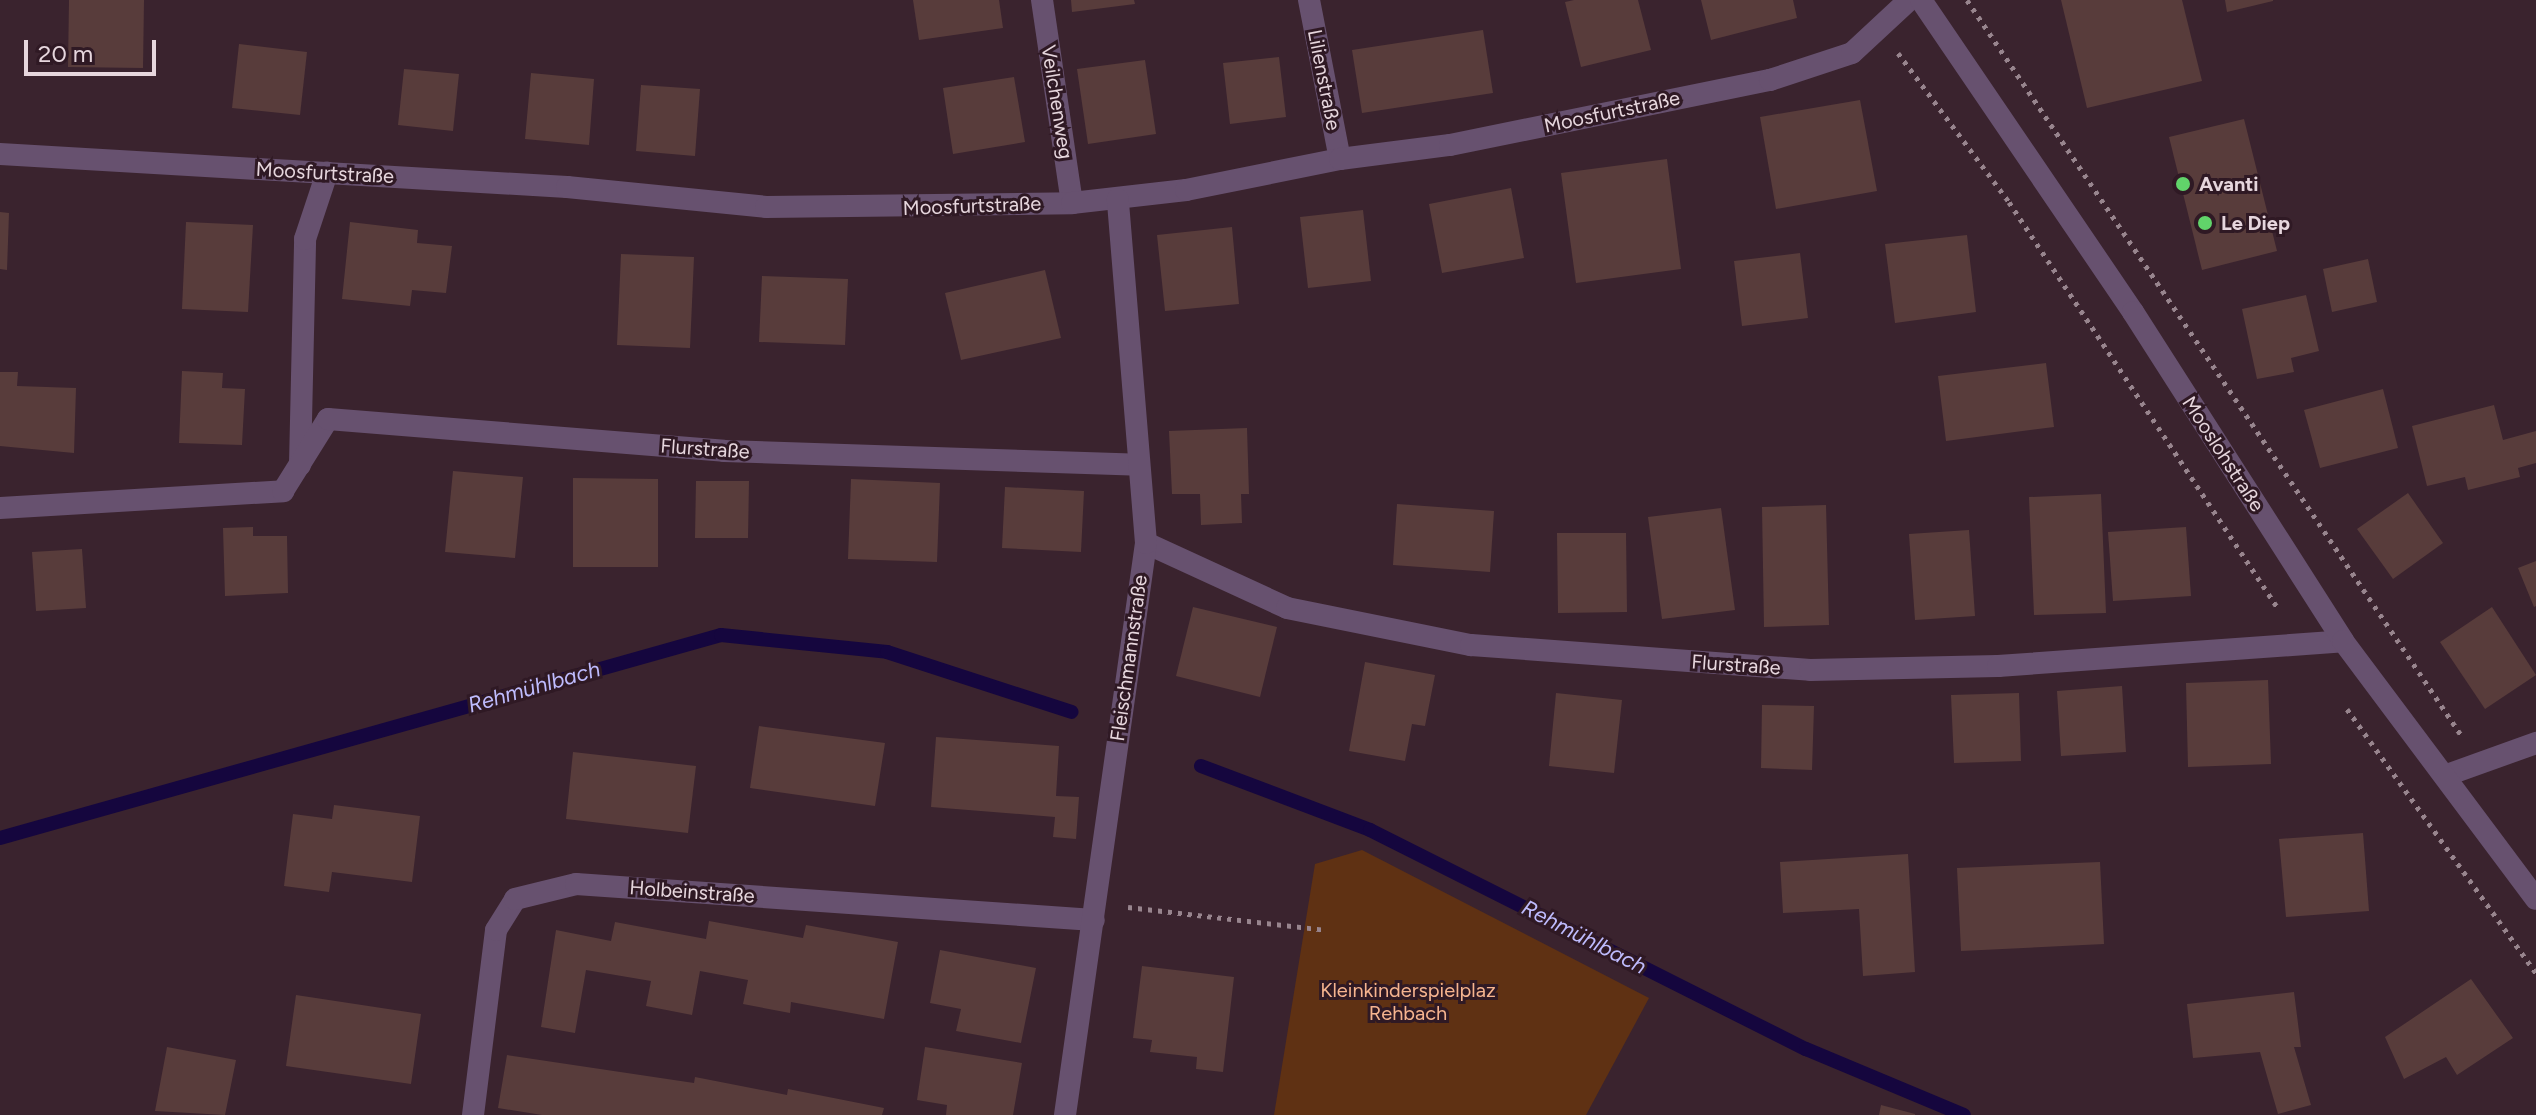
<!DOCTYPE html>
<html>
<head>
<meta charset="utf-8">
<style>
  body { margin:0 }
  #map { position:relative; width:2536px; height:1115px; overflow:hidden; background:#3a232e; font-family:Figtree,sans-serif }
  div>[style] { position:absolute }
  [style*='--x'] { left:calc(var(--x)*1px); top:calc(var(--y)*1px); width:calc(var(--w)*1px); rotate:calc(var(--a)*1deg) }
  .green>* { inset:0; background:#5f3113 }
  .stream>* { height:14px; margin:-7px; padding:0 7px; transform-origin:7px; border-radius:7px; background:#15063e }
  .building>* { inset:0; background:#583c3b }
  .path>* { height:5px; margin-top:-2.5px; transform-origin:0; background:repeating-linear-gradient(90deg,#98858e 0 4px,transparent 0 10px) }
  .minor>* { height:22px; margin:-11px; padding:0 11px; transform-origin:11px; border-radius:11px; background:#67516f }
  .tertiary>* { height:22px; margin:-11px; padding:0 11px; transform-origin:11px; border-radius:11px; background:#67516f }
  .dots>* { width:22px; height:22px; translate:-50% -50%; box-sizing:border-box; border:4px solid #2f1924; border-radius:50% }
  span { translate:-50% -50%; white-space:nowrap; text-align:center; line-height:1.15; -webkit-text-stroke:6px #2f1924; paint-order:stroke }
  .street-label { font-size:20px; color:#e6d6dd }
  .poi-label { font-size:20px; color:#e6d6dd; font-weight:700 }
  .left { translate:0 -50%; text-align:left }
  .park-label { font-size:20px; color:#f6b48f }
  .water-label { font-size:22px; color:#bebbfd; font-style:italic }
  .scale { position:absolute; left:24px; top:40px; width:132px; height:36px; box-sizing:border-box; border:4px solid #e6d6dd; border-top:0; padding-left:10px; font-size:24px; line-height:28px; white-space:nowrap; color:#e6d6dd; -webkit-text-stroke:6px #2f1924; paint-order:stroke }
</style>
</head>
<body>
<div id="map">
  <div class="green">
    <div style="clip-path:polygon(1362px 850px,1649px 998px,1586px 1115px,1274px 1115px,1315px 864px)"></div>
  </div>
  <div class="stream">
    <div style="--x:1201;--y:766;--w:181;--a:20.7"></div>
    <div style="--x:1370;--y:830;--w:488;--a:26.7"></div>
    <div style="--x:1806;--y:1049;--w:171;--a:22.7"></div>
    <div style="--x:0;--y:838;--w:749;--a:-15.72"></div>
    <div style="--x:721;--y:635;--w:167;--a:5.8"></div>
    <div style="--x:887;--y:652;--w:194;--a:18"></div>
  </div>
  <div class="building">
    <div style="clip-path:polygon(69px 0,144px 0,143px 68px,68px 67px)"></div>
    <div style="clip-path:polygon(913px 0,999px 0,1003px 28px,919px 40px)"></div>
    <div style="clip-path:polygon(1071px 0,1134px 0,1135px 4px,1072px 12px)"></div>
    <div style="clip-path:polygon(1574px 0,1638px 0,1651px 50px,1581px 67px,1565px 2px)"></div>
    <div style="clip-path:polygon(1701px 0,1793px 0,1797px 18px,1711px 40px)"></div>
    <div style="clip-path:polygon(2061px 0,2182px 0,2202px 81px,2087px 108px)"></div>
    <div style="clip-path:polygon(2225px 0,2273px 0,2273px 1px,2227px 12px)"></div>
    <div style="clip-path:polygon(1483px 30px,1493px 93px,1362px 113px,1352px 50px)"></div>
    <div style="clip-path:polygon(239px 44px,307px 52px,300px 115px,232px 108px)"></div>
    <div style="clip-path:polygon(1279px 57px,1286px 117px,1230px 124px,1223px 63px)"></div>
    <div style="clip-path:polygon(1145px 60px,1156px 134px,1088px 144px,1077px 69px)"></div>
    <div style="clip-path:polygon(404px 69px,459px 74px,453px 131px,398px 125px)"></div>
    <div style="clip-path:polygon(531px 73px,594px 79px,589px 145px,525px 139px)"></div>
    <div style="clip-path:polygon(1014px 77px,1025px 142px,953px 154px,943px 88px)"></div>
    <div style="clip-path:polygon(641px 85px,700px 89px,695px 156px,636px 151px)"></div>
    <div style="clip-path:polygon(1860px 100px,1877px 191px,1776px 209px,1760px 117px)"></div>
    <div style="clip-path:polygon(2244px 119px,2277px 251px,2202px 270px,2169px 137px)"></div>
    <div style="clip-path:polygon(1667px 159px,1681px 269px,1576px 283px,1561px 173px)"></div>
    <div style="clip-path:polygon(1511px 188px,1524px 258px,1442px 273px,1429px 204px)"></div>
    <div style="clip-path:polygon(1363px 210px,1371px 281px,1308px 288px,1300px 217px)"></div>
    <div style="clip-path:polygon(0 212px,9px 213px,7px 270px,0 269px)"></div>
    <div style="clip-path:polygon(186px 222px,253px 225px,248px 312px,182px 309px)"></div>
    <div style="clip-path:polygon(350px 222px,418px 230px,417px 243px,452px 246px,446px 293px,412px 290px,410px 306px,342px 299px)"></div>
    <div style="clip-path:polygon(1232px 227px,1239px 304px,1165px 311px,1157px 235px)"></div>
    <div style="clip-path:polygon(1967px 235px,1976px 312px,1895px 323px,1885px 244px)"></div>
    <div style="clip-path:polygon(1800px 253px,1808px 318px,1742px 326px,1734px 261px)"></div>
    <div style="clip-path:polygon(621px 254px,694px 257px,690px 348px,617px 345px)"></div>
    <div style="clip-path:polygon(2368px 259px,2377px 302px,2332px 312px,2323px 269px)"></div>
    <div style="clip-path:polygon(1045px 270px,1061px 338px,961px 360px,945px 293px)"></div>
    <div style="clip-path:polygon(762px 276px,848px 279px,845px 345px,759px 342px)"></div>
    <div style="clip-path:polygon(2306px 295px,2319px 351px,2291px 358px,2294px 372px,2257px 379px,2242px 309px)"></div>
    <div style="clip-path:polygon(2046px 363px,2054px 427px,1946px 441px,1938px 376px)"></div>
    <div style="clip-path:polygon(182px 371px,223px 373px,222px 388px,245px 389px,242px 445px,179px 443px)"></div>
    <div style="clip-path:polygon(0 372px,18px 372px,17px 386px,76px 388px,74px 453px,0 446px)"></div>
    <div style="clip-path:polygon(2383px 389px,2398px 448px,2320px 468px,2304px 410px)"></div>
    <div style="clip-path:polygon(2494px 405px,2503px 440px,2536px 431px,2536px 463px,2518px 468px,2520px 477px,2468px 490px,2465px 477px,2427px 486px,2412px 426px)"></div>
    <div style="clip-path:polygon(1247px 428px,1249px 494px,1241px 494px,1242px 523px,1201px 525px,1200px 494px,1172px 494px,1169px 431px)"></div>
    <div style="clip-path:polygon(453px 471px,523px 477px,515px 558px,445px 552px)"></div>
    <div style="clip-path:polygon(573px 478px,658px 479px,658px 567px,573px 567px)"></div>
    <div style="clip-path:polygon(851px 479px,940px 483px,937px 562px,848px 559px)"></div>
    <div style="clip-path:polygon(696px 481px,749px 481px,748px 538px,695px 538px)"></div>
    <div style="clip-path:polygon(1005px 487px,1084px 491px,1081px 552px,1002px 548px)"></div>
    <div style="clip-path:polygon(2408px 493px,2443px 543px,2393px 579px,2357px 529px)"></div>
    <div style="clip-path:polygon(2101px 494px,2106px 613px,2034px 615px,2029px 497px)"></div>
    <div style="clip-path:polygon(1397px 504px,1494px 511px,1490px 572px,1393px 565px)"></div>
    <div style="clip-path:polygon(1826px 505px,1829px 625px,1764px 627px,1762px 507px)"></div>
    <div style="clip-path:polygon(1721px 508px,1735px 610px,1662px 619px,1648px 517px)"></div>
    <div style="clip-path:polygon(253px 527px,253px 536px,287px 536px,288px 593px,225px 596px,223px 528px)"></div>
    <div style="clip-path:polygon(2186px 527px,2191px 596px,2113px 601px,2108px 532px)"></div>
    <div style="clip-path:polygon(1969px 530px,1975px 616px,1915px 620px,1909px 534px)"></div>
    <div style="clip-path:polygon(1557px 533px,1626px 533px,1627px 612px,1558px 613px)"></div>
    <div style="clip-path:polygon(82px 549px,86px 608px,36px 611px,32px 552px)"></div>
    <div style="clip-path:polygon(2536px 561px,2536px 606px,2534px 607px,2518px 568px)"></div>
    <div style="clip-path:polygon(1193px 607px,1277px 627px,1260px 697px,1176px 676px)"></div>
    <div style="clip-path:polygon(2492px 607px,2536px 675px,2485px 709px,2440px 642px)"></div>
    <div style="clip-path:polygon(1365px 662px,1435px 675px,1425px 726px,1412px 724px,1405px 761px,1349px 751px)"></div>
    <div style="clip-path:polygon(2268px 680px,2271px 764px,2188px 767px,2186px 683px)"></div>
    <div style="clip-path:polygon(2122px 686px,2126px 752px,2061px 756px,2057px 691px)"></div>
    <div style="clip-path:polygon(1556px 693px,1622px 700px,1614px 773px,1549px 766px)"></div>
    <div style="clip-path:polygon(2019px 693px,2021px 761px,1954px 763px,1951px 695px)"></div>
    <div style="clip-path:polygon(1762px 705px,1814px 706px,1812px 770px,1761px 768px)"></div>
    <div style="clip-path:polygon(759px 726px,885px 743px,875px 806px,750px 788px)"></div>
    <div style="clip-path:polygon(936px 737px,1059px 746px,1056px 796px,1079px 797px,1076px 839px,1053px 837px,1055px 817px,931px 807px)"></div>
    <div style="clip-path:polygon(573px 752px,696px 766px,688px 833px,566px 819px)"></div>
    <div style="clip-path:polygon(334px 805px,420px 816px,412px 882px,332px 872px,329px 892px,284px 886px,293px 814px,332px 819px)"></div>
    <div style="clip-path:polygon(2363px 833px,2369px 911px,2286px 917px,2279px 839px)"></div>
    <div style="clip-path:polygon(1908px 854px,1915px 972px,1863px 976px,1859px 909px,1783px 913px,1780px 862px)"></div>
    <div style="clip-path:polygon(2100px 862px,2104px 944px,1961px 951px,1957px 868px)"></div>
    <div style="clip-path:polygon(709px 921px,803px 938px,806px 925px,898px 942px,884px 1019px,791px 1002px,790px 1013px,743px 1004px,748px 980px,700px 971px,692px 1015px,646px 1006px,651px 981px,586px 970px,575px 1033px,541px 1027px,556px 930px,611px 941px,615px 922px,706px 939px)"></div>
    <div style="clip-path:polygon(940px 950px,1036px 968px,1021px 1043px,956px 1031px,961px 1009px,930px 1003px)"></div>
    <div style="clip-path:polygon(1142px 966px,1234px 977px,1223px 1072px,1196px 1069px,1197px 1057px,1150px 1052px,1152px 1040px,1133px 1038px)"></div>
    <div style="clip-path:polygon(2471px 979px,2513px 1038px,2457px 1075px,2446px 1057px,2404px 1079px,2385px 1037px)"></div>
    <div style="clip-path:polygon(2294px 992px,2301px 1047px,2294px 1047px,2311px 1105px,2278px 1114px,2260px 1052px,2193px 1058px,2187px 1004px)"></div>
    <div style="clip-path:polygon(296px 995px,421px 1014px,411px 1084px,286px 1066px)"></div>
    <div style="clip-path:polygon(167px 1047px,236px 1060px,225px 1115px,155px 1111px)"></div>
    <div style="clip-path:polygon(925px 1047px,1022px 1063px,1013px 1115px,946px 1115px,947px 1105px,917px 1100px)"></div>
    <div style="clip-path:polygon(507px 1055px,694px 1083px,695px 1077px,787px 1095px,788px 1089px,884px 1108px,882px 1115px,542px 1115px,498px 1108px)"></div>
    <div style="clip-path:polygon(1881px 1105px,1915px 1114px,1915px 1115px,1879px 1115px)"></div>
  </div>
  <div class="path">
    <div style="--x:1967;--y:0;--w:886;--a:56.09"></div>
    <div style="--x:1898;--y:53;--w:186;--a:53.3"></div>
    <div style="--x:2009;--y:202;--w:488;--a:56.5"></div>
    <div style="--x:2347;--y:709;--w:325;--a:54.4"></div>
    <div style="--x:1128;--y:907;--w:199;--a:6.6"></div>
  </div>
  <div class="minor">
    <div style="--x:1042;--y:0;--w:205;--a:81.6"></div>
    <div style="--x:1309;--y:0;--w:162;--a:79"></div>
    <div style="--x:0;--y:154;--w:568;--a:3.33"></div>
    <div style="--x:567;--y:187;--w:200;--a:5.7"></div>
    <div style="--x:766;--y:207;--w:306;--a:-0.7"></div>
    <div style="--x:1072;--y:203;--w:115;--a:-6.5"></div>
    <div style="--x:1186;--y:190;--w:157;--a:-11.4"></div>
    <div style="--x:1340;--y:159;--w:111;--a:-7.3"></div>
    <div style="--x:1450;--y:145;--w:327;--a:-11.5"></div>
    <div style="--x:1770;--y:80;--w:86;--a:-18.2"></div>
    <div style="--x:1852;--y:53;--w:78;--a:-42.9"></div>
    <div style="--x:300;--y:465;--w:226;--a:-88.7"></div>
    <div style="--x:305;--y:239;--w:70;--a:-71.6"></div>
    <div style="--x:0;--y:508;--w:284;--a:-3.4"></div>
    <div style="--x:283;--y:491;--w:85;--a:-58"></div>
    <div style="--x:328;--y:419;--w:397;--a:4.6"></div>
    <div style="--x:724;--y:451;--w:415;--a:1.9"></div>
    <div style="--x:1146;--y:543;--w:155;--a:24.7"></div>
    <div style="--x:1287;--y:608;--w:188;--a:11.4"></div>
    <div style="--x:1471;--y:645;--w:340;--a:4.2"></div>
    <div style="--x:1810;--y:670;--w:188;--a:-1.2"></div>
    <div style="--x:1998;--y:666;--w:346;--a:-4.1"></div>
    <div style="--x:2447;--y:775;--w:95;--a:-19.8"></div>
    <div style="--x:473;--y:1115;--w:186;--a:-82.9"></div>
    <div style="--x:496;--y:930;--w:36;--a:-58"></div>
    <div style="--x:515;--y:899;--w:63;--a:-13.8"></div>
    <div style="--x:576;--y:884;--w:519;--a:3.98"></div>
    <div style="--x:1065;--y:1115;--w:578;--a:-81.94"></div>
    <div style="--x:1146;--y:543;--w:345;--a:-94.7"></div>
  </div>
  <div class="tertiary">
    <div style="--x:1921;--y:0;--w:377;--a:55.8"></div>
    <div style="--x:2133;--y:312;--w:390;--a:57.4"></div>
    <div style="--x:2343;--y:641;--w:322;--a:53.2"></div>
  </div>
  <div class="dots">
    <div style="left:2183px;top:184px;background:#61d46a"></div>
    <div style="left:2205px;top:223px;background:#61d46a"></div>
  </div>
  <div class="street-label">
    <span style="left:1324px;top:80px;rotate:79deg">Lilienstraße</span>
    <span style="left:1057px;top:102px;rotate:81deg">Veilchenweg</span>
    <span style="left:1612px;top:112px;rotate:-12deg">Moosfurtstraße</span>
    <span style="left:325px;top:173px;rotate:3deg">Moosfurtstraße</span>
    <span style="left:972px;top:206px;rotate:-2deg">Moosfurtstraße</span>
    <span style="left:705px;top:449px;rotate:4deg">Flurstraße</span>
    <span style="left:2223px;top:454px;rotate:57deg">Mooslohstraße</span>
    <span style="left:1129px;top:658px;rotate:-82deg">Fleischmannstraße</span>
    <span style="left:1736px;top:665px;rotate:4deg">Flurstraße</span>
    <span style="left:692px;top:892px;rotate:4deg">Holbeinstraße</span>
  </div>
  <div class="poi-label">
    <span class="left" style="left:2199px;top:184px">Avanti</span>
    <span class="left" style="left:2221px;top:223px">Le Diep</span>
  </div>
  <div class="park-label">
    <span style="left:1408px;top:1002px">Kleinkinderspielplaz<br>Rehbach</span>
  </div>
  <div class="water-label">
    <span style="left:534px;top:687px;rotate:-16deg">Rehmühlbach</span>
    <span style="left:1584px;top:937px;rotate:27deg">Rehmühlbach</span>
  </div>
  <div class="scale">20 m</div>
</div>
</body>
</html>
